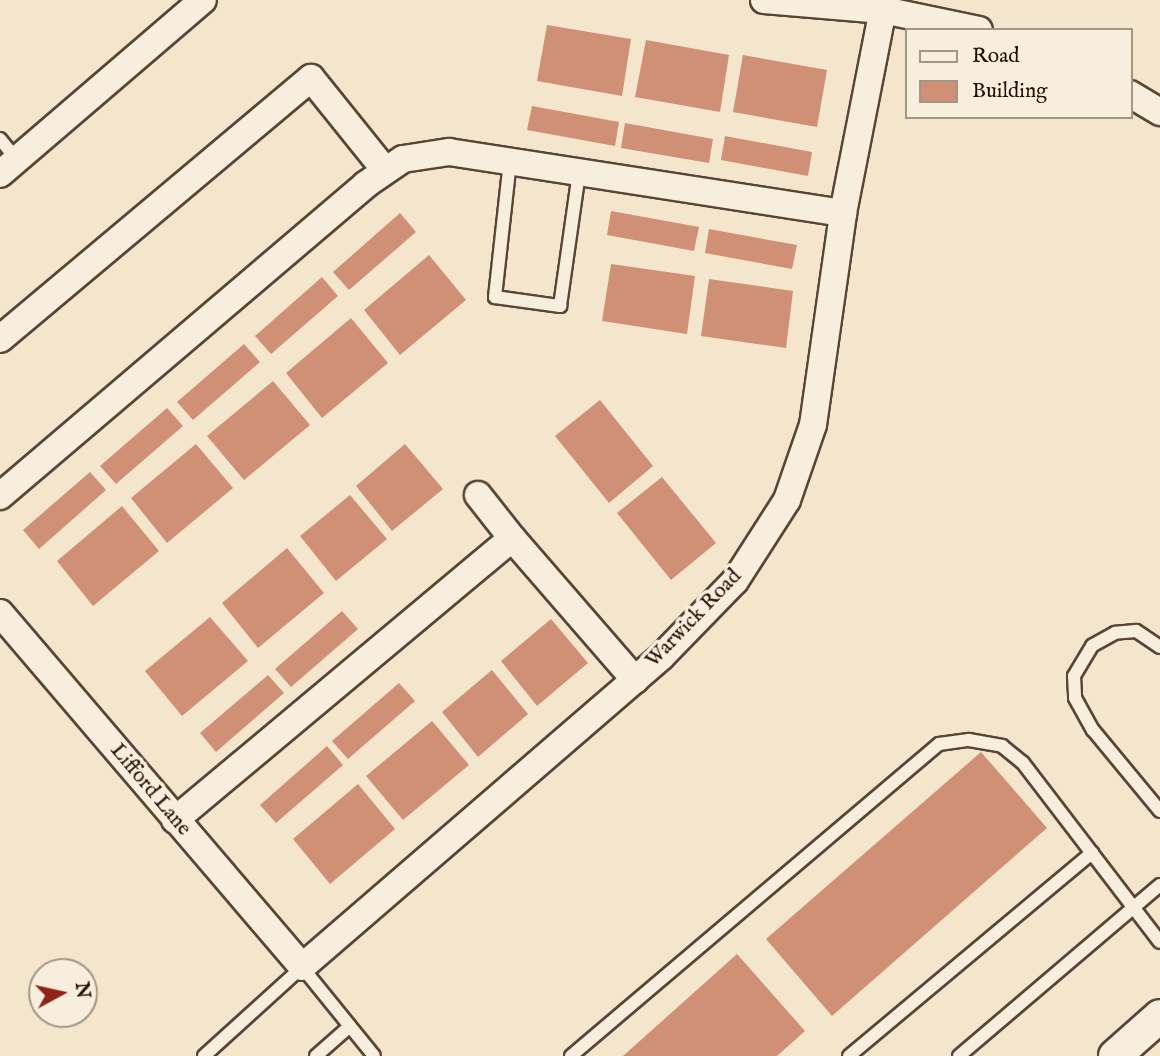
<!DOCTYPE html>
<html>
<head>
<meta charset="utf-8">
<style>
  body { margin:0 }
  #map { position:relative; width:1160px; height:1056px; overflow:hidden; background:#f4e5cd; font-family:"IM FELL English",serif }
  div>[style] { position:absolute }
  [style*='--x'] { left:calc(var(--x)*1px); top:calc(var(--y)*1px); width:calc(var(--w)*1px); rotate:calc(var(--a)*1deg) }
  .building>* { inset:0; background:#d09075 }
  .roads { filter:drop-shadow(2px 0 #594536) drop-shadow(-2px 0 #594536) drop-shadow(0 2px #594536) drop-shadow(0 -2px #594536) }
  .service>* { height:12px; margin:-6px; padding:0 6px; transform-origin:6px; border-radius:6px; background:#f8eede }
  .minor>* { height:26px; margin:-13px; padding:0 13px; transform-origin:13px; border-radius:13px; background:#f8eede }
  .tertiary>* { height:32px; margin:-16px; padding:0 16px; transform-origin:16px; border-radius:16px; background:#f8eede }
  span { translate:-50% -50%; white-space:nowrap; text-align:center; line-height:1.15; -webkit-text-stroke:7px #f8eede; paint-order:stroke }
  .street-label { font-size:21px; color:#251003 }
  .legend { position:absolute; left:905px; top:28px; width:228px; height:91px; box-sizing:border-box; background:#f8eede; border:2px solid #a49586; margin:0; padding:9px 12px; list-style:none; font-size:21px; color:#251003 }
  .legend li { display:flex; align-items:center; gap:14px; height:35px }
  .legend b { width:35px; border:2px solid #a49586 }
  .north { position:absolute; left:28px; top:958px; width:70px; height:70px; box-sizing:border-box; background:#f8eede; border:2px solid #a49586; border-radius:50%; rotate:82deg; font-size:19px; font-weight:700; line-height:28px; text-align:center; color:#251003 }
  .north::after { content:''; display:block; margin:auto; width:24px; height:32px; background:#8f2418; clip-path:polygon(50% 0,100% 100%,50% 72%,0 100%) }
</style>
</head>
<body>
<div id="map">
  <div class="building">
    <div style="clip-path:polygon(547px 25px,631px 39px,622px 96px,537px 81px)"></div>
    <div style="clip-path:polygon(646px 40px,729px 55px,720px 112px,635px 97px)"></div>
    <div style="clip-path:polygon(743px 55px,827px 70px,817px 127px,733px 112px)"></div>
    <div style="clip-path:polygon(532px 106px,619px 122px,615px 146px,527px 130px)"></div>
    <div style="clip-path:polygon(625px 123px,713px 139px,709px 163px,621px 148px)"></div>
    <div style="clip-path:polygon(725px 136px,812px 152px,808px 176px,721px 160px)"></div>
    <div style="clip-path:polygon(611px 211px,699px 227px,694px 251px,607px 235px)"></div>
    <div style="clip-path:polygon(400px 213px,416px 232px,349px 290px,333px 272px)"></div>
    <div style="clip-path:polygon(709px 229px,797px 245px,792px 269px,705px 253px)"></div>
    <div style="clip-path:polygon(429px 255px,466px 300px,400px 355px,364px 310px)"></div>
    <div style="clip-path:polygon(611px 264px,695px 276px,687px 334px,602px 321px)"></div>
    <div style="clip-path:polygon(322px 277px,338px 296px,271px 354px,255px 336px)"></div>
    <div style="clip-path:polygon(709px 279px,793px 291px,786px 348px,701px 336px)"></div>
    <div style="clip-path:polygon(351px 318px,388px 363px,322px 418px,286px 373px)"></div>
    <div style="clip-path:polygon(244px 344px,260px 362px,193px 420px,177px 402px)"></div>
    <div style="clip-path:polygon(273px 381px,310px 425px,244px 480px,207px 436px)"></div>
    <div style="clip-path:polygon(600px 400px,653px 466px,609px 503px,555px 436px)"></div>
    <div style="clip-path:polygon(167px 408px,183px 426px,116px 484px,100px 466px)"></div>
    <div style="clip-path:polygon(196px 444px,233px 488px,167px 543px,131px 498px)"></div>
    <div style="clip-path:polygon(405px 444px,443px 489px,392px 531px,356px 486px)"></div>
    <div style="clip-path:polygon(90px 472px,106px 490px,39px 549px,23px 530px)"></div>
    <div style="clip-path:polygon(662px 477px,716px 543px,671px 580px,617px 513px)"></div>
    <div style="clip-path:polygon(350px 495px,387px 539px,336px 581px,300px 536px)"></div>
    <div style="clip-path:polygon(122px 506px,159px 551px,93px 606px,57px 561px)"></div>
    <div style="clip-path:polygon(287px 548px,324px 593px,258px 648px,222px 603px)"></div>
    <div style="clip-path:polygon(342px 611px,358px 629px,291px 687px,275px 669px)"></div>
    <div style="clip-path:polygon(210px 617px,248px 661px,182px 716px,145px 671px)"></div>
    <div style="clip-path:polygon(551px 619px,588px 663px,537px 706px,501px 661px)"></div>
    <div style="clip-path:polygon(492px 670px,528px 714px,478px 757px,442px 712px)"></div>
    <div style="clip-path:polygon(268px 675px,284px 693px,216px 752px,200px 733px)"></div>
    <div style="clip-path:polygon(399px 683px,415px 701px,348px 759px,332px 741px)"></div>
    <div style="clip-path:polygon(432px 721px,469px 765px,403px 820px,366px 776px)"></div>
    <div style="clip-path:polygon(327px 746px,343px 765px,276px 823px,260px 805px)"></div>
    <div style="clip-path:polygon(981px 752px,1047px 828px,832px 1016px,766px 939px)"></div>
    <div style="clip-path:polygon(358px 784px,395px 829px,330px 884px,293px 839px)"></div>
    <div style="clip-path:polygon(737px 954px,805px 1031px,777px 1056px,623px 1056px)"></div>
  </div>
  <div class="roads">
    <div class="service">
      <div style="--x:0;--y:139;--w:27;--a:51"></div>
      <div style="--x:510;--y:161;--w:137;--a:96.3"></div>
      <div style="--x:495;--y:297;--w:66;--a:7.9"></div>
      <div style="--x:560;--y:306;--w:135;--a:-81.9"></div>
      <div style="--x:1160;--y:647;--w:29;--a:-146"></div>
      <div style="--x:1136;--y:631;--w:21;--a:175"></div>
      <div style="--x:1115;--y:633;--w:26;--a:151"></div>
      <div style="--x:1092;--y:646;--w:35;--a:121"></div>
      <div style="--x:1074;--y:676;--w:22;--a:87"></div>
      <div style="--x:1075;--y:698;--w:37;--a:61"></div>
      <div style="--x:1093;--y:730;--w:105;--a:50.4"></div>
      <div style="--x:204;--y:1056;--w:132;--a:-42.2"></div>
      <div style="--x:302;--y:967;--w:114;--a:51"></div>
      <div style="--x:316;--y:1056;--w:45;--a:-41.4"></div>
      <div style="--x:571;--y:1056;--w:482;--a:-40.3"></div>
      <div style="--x:939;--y:744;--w:30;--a:-8"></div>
      <div style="--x:969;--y:740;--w:34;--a:10"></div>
      <div style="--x:1002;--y:746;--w:27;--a:39"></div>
      <div style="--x:1023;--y:763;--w:225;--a:52.6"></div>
      <div style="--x:849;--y:1056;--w:317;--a:-39.9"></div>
      <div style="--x:959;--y:1056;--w:264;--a:-40.4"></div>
    </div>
    <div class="minor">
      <div style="--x:764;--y:0;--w:119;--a:4.8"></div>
      <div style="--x:883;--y:10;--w:98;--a:11.8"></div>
      <div style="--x:1130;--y:94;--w:35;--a:31"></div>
      <div style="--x:0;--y:174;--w:267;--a:-40.6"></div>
      <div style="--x:0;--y:339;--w:406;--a:-40"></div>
      <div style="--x:311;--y:78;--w:118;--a:51.2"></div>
      <div style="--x:478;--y:495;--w:55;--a:51.7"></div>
      <div style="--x:0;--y:496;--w:480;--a:-40.4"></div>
      <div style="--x:365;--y:185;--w:46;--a:-34.4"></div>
      <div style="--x:403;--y:159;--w:47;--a:-8.7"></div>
      <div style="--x:449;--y:152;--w:399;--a:8.8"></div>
      <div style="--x:0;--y:613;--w:465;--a:49.5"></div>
      <div style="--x:302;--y:967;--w:474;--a:-40.8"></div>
      <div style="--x:661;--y:657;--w:106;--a:-45.8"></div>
      <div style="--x:735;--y:581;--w:96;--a:-57.3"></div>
      <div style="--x:787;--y:500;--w:79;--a:-70.9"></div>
      <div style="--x:813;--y:425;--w:214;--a:-81.9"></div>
      <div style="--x:843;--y:213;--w:207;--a:-78.9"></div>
      <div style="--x:175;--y:820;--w:439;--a:-39.9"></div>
      <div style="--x:512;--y:538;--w:188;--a:49.1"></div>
    </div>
    <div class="tertiary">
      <div style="--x:1115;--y:1056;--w:60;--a:-41.6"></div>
    </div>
  </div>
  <div class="street-label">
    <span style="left:694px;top:619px;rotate:-46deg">Warwick Road</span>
    <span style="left:150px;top:790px;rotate:50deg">Lifford Lane</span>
  </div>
  <ul class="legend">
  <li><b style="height:9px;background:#f8eede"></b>Road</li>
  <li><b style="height:19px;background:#d09075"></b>Building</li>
  </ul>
  <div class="north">N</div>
</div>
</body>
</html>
